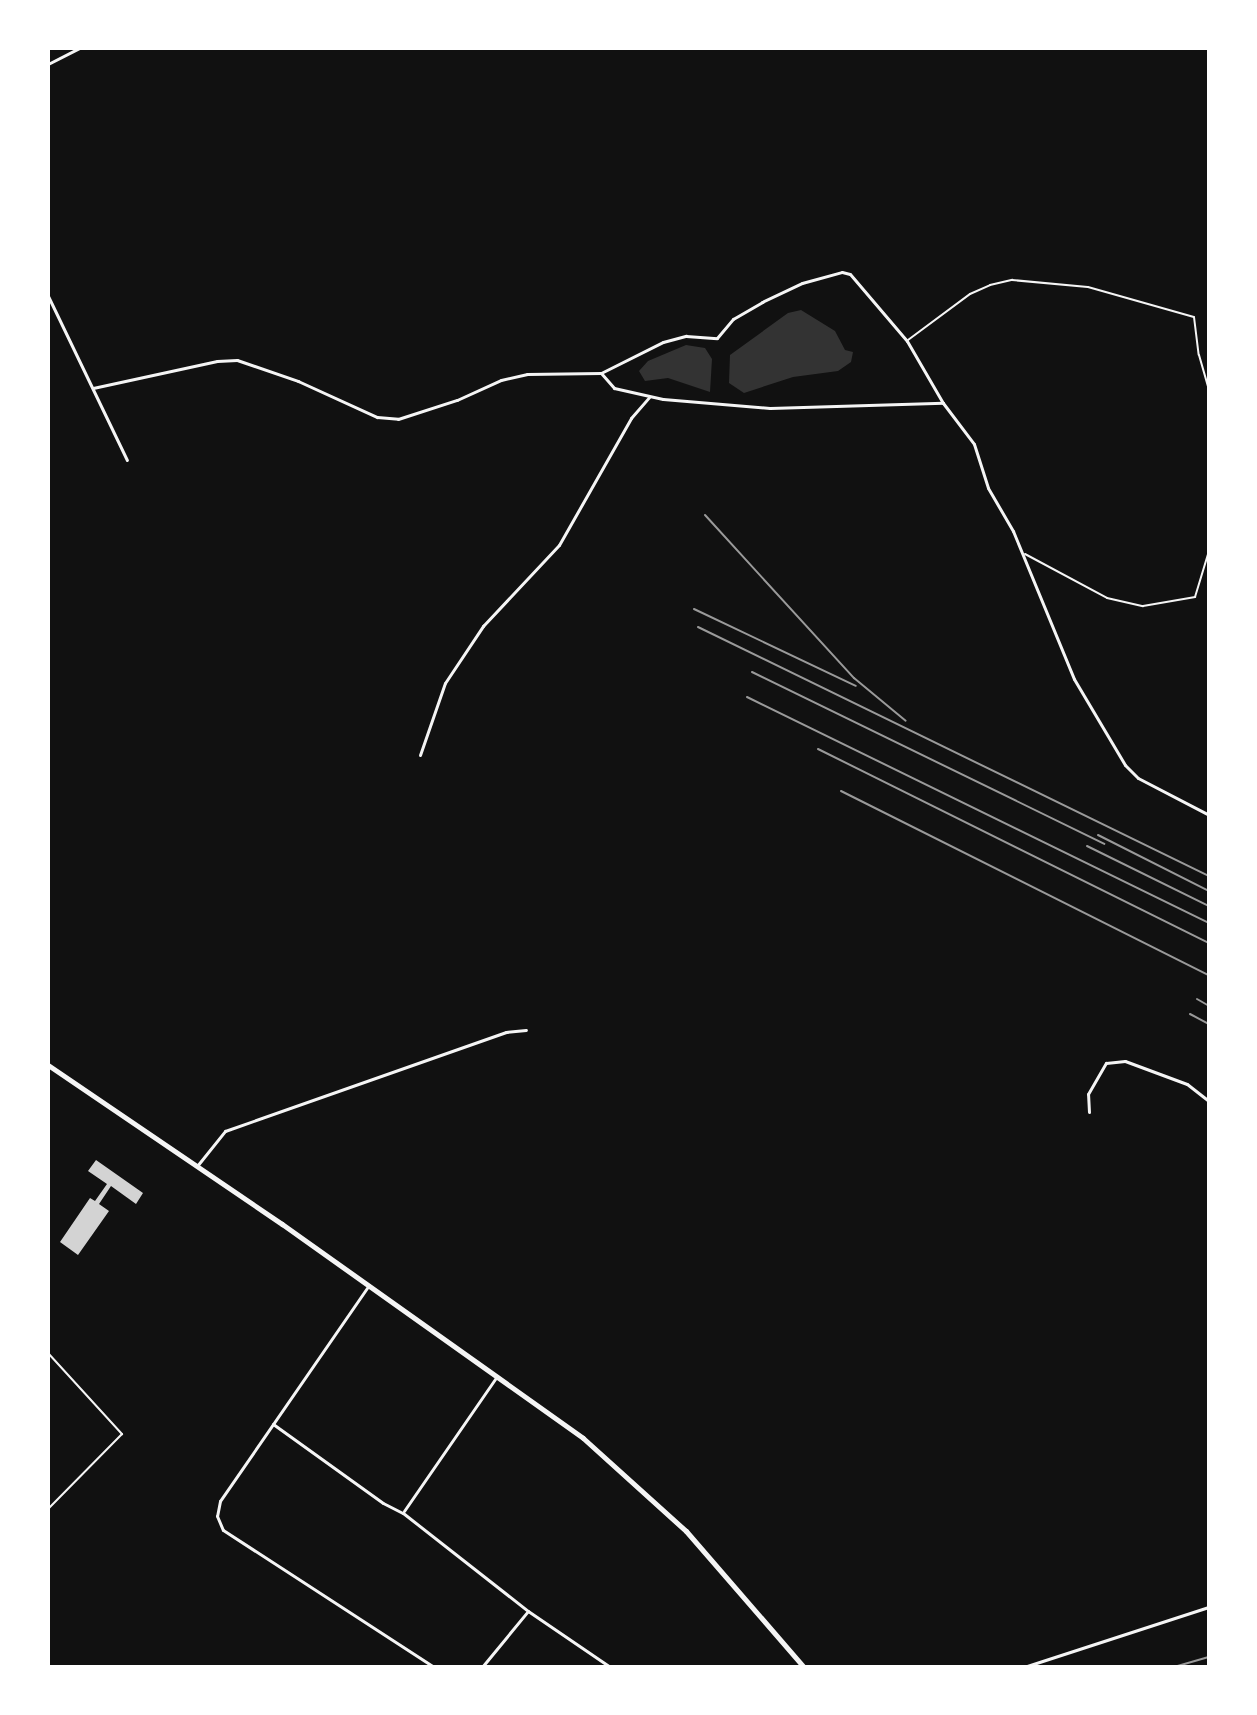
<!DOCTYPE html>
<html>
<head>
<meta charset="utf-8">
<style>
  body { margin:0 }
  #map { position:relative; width:1257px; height:1715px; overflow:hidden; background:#111; font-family:"PT Sans",sans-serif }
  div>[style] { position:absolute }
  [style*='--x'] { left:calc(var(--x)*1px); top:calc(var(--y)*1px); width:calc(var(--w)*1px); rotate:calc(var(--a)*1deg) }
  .water>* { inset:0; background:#333 }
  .building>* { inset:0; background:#d3d3d3 }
  .path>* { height:2px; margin:-1px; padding:0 1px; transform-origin:1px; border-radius:1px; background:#f5f5f5 }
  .service>* { height:2px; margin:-1px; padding:0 1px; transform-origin:1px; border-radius:1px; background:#f5f5f5 }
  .minor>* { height:3px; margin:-1.5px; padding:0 1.5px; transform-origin:1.5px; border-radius:1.5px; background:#f5f5f5 }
  .secondary>* { height:5px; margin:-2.5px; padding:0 2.5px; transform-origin:2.5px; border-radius:2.5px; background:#f5f5f5 }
  .rail>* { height:2px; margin:-1px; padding:0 1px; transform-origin:1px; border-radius:1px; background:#9a9a9a }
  span { translate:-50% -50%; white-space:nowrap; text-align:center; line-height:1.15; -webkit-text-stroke:6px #fff; paint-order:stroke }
  .frame { position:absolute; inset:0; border:50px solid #fff; pointer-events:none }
</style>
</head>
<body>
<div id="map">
  <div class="water">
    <div style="clip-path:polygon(801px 310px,835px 331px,845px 350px,853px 352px,851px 362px,838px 371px,793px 377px,744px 393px,729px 383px,730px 355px,788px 313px)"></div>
    <div style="clip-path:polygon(686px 345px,705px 348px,712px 359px,710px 392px,668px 378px,645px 381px,639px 371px,648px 361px)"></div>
  </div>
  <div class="building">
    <div style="clip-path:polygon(96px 1160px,143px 1193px,136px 1204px,111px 1186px,99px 1204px,109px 1211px,78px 1255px,60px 1242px,90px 1198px,95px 1201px,107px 1184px,88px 1171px)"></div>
  </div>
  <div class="path">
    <div style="--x:48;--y:1353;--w:110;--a:47.6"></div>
    <div style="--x:122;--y:1434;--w:105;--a:134.6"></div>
  </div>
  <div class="service">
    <div style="--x:908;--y:340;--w:77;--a:-36.6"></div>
    <div style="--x:970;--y:294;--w:22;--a:-24"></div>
    <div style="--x:990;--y:285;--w:23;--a:-13"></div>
    <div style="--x:1012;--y:280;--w:76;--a:5.3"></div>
    <div style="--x:1088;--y:287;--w:110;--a:15.8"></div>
    <div style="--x:1194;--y:317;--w:38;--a:83"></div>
    <div style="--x:1199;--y:355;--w:36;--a:74"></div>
    <div style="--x:1025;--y:554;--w:93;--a:28.2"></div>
    <div style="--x:1107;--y:598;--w:37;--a:13"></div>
    <div style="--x:1143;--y:606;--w:53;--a:-9.8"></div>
    <div style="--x:1195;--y:597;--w:48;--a:-73.1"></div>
  </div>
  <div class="minor">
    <div style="--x:48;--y:64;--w:36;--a:-27"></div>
    <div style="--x:48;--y:296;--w:182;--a:64.3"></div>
    <div style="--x:601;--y:373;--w:20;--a:49"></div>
    <div style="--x:614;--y:388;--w:50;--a:12.7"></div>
    <div style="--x:663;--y:399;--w:107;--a:4.8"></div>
    <div style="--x:770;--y:408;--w:173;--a:-1.7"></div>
    <div style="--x:93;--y:388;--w:127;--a:-12.3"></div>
    <div style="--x:217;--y:361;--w:20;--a:-3"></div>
    <div style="--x:237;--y:360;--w:65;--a:19"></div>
    <div style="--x:298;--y:381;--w:87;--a:24.5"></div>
    <div style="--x:377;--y:417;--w:21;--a:5"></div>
    <div style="--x:398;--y:419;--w:62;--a:-17.9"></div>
    <div style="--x:457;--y:400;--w:48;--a:-24.4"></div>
    <div style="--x:501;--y:380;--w:27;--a:-13"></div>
    <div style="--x:527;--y:374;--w:74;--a:-0.8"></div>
    <div style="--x:601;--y:373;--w:69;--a:-26.6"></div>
    <div style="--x:663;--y:342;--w:24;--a:-15"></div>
    <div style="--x:686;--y:336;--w:31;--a:4"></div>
    <div style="--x:717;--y:338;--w:25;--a:-50"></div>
    <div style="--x:733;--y:319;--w:34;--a:-30"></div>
    <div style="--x:762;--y:302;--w:44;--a:-25.4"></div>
    <div style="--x:802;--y:283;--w:41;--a:-15.4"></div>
    <div style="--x:842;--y:272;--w:8;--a:14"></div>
    <div style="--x:850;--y:274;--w:88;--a:49.6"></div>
    <div style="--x:907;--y:341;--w:72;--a:59.9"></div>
    <div style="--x:943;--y:403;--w:51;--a:52.9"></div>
    <div style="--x:974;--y:444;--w:46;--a:72.3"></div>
    <div style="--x:988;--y:488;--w:50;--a:59.8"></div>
    <div style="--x:1013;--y:531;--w:160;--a:67.6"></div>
    <div style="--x:1074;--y:679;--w:100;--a:59.3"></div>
    <div style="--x:1125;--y:765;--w:18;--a:45"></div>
    <div style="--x:1138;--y:778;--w:80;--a:27.5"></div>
    <div style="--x:420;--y:755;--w:76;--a:-70.9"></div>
    <div style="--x:445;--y:683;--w:69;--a:-56.3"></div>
    <div style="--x:483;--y:626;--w:111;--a:-46.8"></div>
    <div style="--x:559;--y:545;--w:146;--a:-60.4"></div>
    <div style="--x:631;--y:418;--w:28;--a:-49"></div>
    <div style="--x:1089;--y:1112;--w:18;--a:-93"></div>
    <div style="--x:1088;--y:1094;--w:36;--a:-60"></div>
    <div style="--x:1106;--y:1063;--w:19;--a:-6"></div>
    <div style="--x:1125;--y:1061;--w:66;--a:20.4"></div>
    <div style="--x:1187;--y:1084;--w:28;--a:38"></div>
    <div style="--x:197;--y:1166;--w:45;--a:-51.3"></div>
    <div style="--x:225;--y:1131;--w:298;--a:-19.4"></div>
    <div style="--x:506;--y:1032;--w:20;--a:-6"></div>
    <div style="--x:369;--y:1285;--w:262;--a:124.6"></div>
    <div style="--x:220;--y:1501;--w:15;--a:101"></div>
    <div style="--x:217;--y:1516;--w:15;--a:67"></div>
    <div style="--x:223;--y:1530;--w:252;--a:33"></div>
    <div style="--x:273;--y:1424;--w:135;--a:35.7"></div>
    <div style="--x:383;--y:1503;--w:22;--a:27"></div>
    <div style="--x:403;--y:1513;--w:159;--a:38.1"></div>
    <div style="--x:528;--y:1611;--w:99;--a:34.3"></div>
    <div style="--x:404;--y:1511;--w:164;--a:-55.4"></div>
    <div style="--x:482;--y:1667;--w:72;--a:-50.6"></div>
    <div style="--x:1024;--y:1667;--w:194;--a:-18"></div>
  </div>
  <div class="secondary">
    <div style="--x:48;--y:1065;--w:283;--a:34.2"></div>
    <div style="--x:282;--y:1224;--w:369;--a:35.4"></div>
    <div style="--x:583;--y:1438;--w:139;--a:42.1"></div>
    <div style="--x:686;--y:1531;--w:180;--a:49.1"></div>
  </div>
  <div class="rail">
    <div style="--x:705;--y:515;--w:221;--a:47.6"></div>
    <div style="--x:854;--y:678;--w:67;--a:39.6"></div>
    <div style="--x:694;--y:609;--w:179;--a:25.4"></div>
    <div style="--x:698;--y:627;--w:568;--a:25.98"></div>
    <div style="--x:752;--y:672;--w:392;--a:26"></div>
    <div style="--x:747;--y:697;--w:514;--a:26.07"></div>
    <div style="--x:818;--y:749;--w:436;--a:26.4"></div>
    <div style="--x:841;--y:791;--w:411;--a:26.6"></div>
    <div style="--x:1098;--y:835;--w:124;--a:26.8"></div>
    <div style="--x:1087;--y:846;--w:136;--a:26.2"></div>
    <div style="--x:1197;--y:999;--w:14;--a:30"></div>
    <div style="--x:1190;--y:1014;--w:21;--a:28"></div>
    <div style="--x:1174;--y:1667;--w:36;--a:-16"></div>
  </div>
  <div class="frame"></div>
</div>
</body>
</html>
